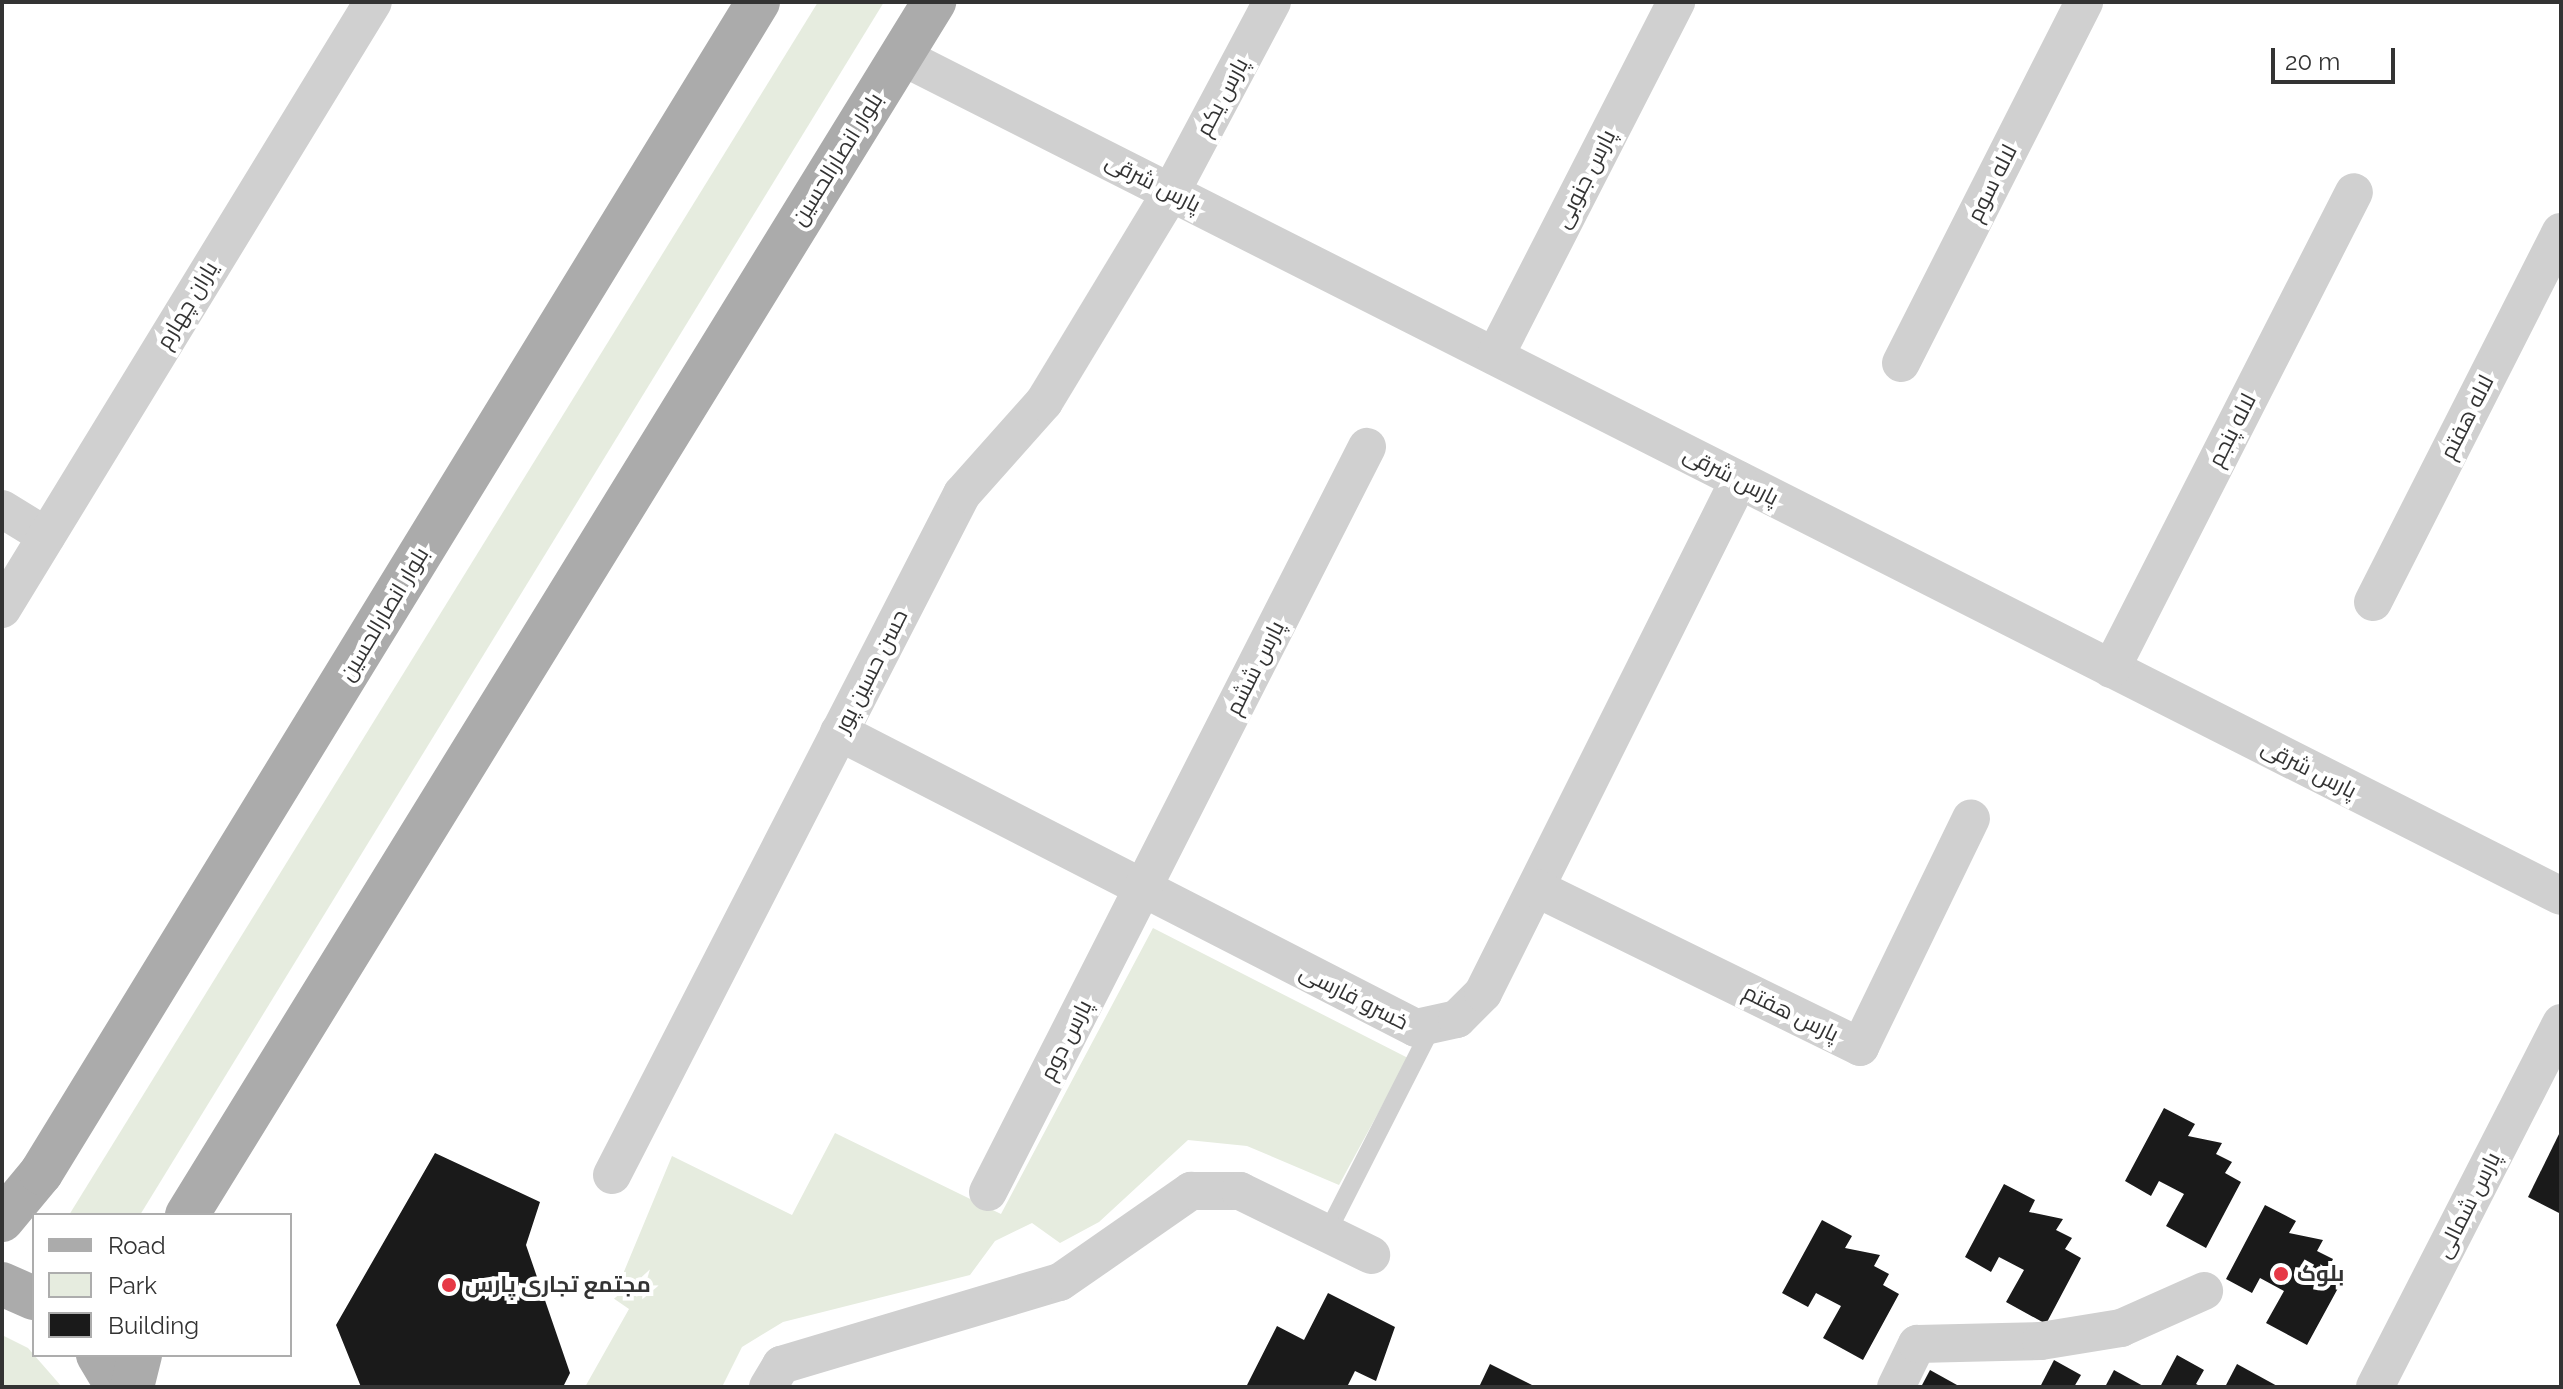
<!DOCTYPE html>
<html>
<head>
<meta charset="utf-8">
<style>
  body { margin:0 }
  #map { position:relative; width:2563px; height:1389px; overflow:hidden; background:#fff; font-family:Raleway,Cairo,sans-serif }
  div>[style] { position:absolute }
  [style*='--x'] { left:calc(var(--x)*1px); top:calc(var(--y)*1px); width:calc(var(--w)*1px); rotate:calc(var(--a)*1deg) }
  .green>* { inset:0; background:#e6ecdf }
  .building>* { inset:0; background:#1a1a1a }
  .service>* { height:18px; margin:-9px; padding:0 9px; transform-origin:9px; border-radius:9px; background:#d0d0d0 }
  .minor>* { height:38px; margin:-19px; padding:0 19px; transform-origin:19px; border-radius:19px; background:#d0d0d0 }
  .primary>* { height:44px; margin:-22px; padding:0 22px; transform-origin:22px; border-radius:22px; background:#ababab }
  .dots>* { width:22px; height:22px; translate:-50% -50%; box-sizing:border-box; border:4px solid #fff; border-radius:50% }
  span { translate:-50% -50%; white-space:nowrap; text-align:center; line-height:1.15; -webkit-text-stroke:8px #fff; paint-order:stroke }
  .street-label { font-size:22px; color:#333 }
  .poi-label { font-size:22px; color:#333; font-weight:700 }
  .left { translate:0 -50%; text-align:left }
  .frame { position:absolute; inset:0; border:4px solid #333; pointer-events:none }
  .legend { position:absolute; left:32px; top:1213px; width:260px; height:144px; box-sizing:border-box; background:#fff; border:2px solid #adadad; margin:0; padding:10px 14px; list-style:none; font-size:24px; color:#333 }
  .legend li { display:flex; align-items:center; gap:16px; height:40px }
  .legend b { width:40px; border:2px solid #adadad }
  .scale { position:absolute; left:2271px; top:48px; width:124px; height:36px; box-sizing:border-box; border:4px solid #333; border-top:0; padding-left:10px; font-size:24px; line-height:28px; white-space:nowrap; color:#333; -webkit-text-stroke:6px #fff; paint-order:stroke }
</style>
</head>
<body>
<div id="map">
  <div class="green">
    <div style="clip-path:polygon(818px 2px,884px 2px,140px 1215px,69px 1215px)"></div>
    <div style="clip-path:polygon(1153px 928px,1408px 1058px,1339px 1185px,1247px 1146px,1188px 1140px,1099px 1222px,1060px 1243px,1032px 1223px,995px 1241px,970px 1275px,783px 1322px,742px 1347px,722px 1387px,585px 1387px,629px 1309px,613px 1298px,672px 1156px,792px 1215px,835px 1133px,1001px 1214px)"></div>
    <div style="clip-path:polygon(2px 1335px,28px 1348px,62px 1387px,2px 1387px)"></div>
  </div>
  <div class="building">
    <div style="clip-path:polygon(2164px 1108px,2195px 1124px,2188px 1136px,2222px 1143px,2216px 1154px,2232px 1162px,2225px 1173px,2241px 1182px,2206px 1248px,2166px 1226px,2184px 1194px,2159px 1181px,2151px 1196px,2125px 1181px)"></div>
    <div style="clip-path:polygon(2561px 1130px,2561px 1214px,2528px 1197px)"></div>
    <div style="clip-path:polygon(435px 1153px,540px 1202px,526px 1245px,570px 1373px,563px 1387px,361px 1387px,336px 1325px)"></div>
    <div style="clip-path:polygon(2004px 1184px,2035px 1200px,2029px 1212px,2063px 1219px,2056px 1230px,2072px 1238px,2065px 1249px,2081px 1258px,2046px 1324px,2006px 1302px,2024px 1270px,1999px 1257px,1991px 1272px,1965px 1257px)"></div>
    <div style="clip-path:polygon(2265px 1205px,2296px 1221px,2289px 1233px,2323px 1240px,2317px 1251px,2333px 1259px,2327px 1271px,2343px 1279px,2307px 1345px,2266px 1323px,2284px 1291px,2260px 1278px,2252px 1293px,2226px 1279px)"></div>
    <div style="clip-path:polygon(1822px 1220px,1852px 1236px,1845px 1248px,1880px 1255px,1874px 1266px,1889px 1274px,1883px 1285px,1899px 1294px,1863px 1360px,1823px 1338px,1841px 1306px,1816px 1293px,1808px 1307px,1782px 1293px)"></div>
    <div style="clip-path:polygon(1328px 1293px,1395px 1327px,1376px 1381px,1355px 1371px,1347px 1387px,1246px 1387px,1277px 1326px,1304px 1340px)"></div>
    <div style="clip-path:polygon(2177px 1355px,2204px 1370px,2196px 1384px,2202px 1387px,2160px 1387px)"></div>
    <div style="clip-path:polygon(2054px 1360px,2081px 1375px,2074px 1387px,2040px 1387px)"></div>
    <div style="clip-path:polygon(1490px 1364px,1536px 1387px,1479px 1387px)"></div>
    <div style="clip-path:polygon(2237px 1364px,2279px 1387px,2225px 1387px)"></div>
    <div style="clip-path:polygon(1930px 1370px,1957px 1385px,1955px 1387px,1921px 1387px)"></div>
    <div style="clip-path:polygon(2114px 1370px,2145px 1387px,2105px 1387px)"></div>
  </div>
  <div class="service">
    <div style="--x:1327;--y:1233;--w:231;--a:-63"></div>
  </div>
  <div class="minor">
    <div style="--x:901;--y:56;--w:1860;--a:26.84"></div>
    <div style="--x:1495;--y:356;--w:398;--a:-62.9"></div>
    <div style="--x:1901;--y:363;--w:405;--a:-63.1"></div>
    <div style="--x:2;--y:509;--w:52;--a:31.5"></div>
    <div style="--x:2373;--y:602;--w:415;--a:-63.1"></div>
    <div style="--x:2;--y:609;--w:711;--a:-58.57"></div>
    <div style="--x:2111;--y:669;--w:535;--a:-63"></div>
    <div style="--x:839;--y:732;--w:648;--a:27.16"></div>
    <div style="--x:1416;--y:1028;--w:42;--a:-12.4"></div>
    <div style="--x:1457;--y:1019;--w:37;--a:-45"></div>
    <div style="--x:1483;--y:993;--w:573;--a:-63.48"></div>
    <div style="--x:1536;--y:888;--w:361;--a:26.1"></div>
    <div style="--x:1860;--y:1047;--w:254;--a:-64.1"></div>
    <div style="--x:612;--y:1175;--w:766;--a:-62.8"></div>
    <div style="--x:962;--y:494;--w:123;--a:-48.3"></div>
    <div style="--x:1044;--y:402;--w:245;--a:-58.8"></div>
    <div style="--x:1171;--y:192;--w:215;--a:-62"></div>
    <div style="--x:988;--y:1192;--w:836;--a:-63.04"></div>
    <div style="--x:768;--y:1387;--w:26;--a:-59"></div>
    <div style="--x:781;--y:1365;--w:291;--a:-16.6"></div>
    <div style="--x:1060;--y:1282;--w:160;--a:-34.8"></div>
    <div style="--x:1191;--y:1191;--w:49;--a:0"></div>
    <div style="--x:1240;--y:1191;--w:146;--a:26"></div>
    <div style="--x:1896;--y:1387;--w:48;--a:-64"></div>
    <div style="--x:1917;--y:1344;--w:124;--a:-1.4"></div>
    <div style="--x:2041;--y:1341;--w:81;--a:-9.2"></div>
    <div style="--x:2121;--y:1328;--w:91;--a:-24"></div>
    <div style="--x:2375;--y:1387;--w:409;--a:-62.9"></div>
  </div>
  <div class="primary">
    <div style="--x:187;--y:1215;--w:1425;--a:-58.37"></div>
    <div style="--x:2;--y:1220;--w:61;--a:-50.3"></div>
    <div style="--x:41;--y:1173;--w:1373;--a:-58.52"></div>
    <div style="--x:2;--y:1284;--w:35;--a:24"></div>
    <div style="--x:98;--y:1355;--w:37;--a:59"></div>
    <div style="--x:132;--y:1387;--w:33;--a:-76"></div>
  </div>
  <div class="dots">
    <div style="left:2281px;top:1274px;background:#e63946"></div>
    <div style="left:449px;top:1285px;background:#e63946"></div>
  </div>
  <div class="street-label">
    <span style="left:1222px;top:97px;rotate:-62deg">پارس یکم</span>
    <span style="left:837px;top:159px;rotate:-58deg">بلوار انصارالحسین</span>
    <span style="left:1585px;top:179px;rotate:-63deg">پارس جنوبی</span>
    <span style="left:1153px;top:183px;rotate:27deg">پارس شرقی</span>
    <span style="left:1992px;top:183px;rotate:-63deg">لاله سوم</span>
    <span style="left:187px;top:305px;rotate:-59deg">یاران چهارم</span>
    <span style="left:2467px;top:417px;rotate:-63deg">لاله هفتم</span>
    <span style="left:2232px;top:430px;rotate:-63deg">لاله پنجم</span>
    <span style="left:1731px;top:476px;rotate:27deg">پارس شرقی</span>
    <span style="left:384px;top:614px;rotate:-59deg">بلوار انصارالحسین</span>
    <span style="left:1255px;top:668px;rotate:-63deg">پارس ششم</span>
    <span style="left:871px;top:671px;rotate:-63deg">حسن حسین پور</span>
    <span style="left:2309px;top:769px;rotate:27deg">پارس شرقی</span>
    <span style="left:1354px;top:997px;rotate:27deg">خسرو فارسی</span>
    <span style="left:1791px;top:1013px;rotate:26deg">پارس هفتم</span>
    <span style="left:1066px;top:1040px;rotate:-63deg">پارس دوم</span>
    <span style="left:2468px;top:1205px;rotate:-63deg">پارس شمالی</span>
  </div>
  <div class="poi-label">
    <span class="left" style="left:2297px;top:1274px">بلوک</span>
    <span class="left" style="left:465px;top:1285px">مجتمع تجاری پارس</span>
  </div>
  <div class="frame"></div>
  <ul class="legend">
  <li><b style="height:10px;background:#ababab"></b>Road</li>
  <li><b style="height:22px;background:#e6ecdf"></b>Park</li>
  <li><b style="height:22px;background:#1a1a1a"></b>Building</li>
  </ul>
  <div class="scale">20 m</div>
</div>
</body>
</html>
